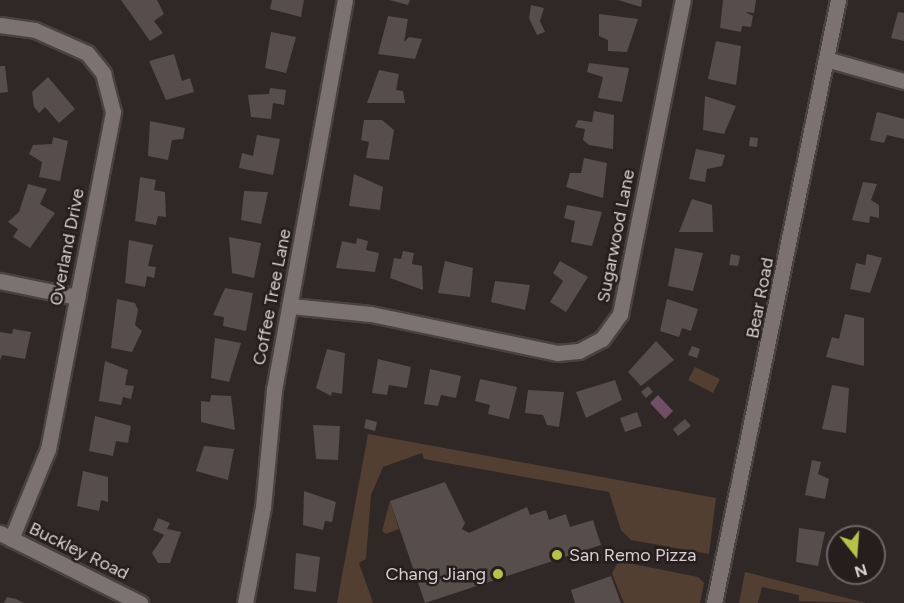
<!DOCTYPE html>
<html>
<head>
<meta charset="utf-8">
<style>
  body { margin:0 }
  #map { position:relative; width:904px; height:603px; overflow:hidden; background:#302727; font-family:Figtree,sans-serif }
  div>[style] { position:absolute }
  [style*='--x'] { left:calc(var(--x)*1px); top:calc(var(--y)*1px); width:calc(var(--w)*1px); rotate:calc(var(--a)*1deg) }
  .green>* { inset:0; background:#523f32 }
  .water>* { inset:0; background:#704f64 }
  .building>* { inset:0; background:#574e4b }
  .roads { filter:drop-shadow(2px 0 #494242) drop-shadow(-2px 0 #494242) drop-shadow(0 2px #494242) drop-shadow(0 -2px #494242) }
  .minor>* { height:15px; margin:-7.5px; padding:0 7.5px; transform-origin:7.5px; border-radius:7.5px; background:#7d7272 }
  .tertiary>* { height:15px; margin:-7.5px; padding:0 7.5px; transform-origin:7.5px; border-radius:7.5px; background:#7d7272 }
  .dots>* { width:16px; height:16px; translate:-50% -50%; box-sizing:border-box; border:3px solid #261d1d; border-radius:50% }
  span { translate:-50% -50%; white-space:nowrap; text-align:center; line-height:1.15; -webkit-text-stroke:5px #261d1d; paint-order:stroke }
  .street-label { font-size:18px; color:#d6d0d0 }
  .poi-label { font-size:18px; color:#d6d0d0 }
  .left { translate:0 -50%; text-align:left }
  .right { translate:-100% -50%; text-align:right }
  .north { position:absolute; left:826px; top:525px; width:60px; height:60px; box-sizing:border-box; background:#261d1d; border:2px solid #6c6565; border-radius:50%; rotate:163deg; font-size:16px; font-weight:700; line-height:24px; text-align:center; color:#d6d0d0 }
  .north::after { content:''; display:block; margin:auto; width:21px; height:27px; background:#b5c249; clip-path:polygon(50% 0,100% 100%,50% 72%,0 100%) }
</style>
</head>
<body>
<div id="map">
  <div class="green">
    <div style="clip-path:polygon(695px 367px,720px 379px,713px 393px,688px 380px)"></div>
    <div style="clip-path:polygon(368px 434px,716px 498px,709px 554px,631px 540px,621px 530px,609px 492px,424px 459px,422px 453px,383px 467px,371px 495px,366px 559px,359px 563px,373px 603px,337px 603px)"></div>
    <div style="clip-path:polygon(390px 501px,399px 529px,386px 534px,382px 531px)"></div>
    <div style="clip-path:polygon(618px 561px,698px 577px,704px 583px,700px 603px,624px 603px,612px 574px)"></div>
    <div style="clip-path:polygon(745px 572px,866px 603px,799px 601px,799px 595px,762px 587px,758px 603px,739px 603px)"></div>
  </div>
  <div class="water">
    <div style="clip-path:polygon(658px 395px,673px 411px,665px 419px,650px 403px)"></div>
  </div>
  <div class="building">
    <div style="clip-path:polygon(121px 0,157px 0,164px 14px,154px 21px,163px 33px,150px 41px)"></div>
    <div style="clip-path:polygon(272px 0,304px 0,301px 17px,270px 9px)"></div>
    <div style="clip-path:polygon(389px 0,410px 0,408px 5px)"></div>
    <div style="clip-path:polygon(618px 0,642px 0,641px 7px)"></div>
    <div style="clip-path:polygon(723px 0,756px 0,754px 13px,745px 12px,753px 16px,751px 27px,742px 26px,741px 32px,720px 28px)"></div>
    <div style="clip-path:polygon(531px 5px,544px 8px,540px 21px,545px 32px,537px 35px,529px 18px)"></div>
    <div style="clip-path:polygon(898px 12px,904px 13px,904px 41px,891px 38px)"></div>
    <div style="clip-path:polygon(599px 14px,638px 19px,627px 52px,608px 51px,608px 40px,599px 36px)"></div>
    <div style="clip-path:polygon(388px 16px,408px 19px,404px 42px,409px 37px,422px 39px,415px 59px,378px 54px)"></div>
    <div style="clip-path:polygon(271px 32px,296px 37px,286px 73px,265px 68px)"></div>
    <div style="clip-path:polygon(716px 41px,741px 46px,736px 85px,708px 79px)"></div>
    <div style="clip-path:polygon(174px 54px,182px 81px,190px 78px,194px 92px,166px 100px,149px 61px)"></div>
    <div style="clip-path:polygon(589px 63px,629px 68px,622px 102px,598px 98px,603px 77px,587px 72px)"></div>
    <div style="clip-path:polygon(0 66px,5px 66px,8px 92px,0 93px)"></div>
    <div style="clip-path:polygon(379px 70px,399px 74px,396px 90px,403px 91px,405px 103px,367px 103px)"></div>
    <div style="clip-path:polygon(48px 77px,75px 109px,59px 123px,45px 107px,39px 113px,34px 107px,32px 92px)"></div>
    <div style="clip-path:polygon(270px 88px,286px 90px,284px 105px,273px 103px,271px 119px,251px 117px,248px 95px,269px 94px)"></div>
    <div style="clip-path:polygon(705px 96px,736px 106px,724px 134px,703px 130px)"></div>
    <div style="clip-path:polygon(594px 111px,614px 115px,613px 149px,589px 145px,583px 140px,585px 129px,575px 127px,578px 120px,592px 122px)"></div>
    <div style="clip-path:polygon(877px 112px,904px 119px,904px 139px,887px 135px,884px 143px,870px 140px)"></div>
    <div style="clip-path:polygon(364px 120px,382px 120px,394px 130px,389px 160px,366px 158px,369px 142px,361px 140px)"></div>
    <div style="clip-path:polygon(150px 121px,185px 128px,183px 139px,172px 140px,168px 160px,148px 156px)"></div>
    <div style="clip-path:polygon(257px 135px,280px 139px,273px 175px,239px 168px,242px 153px,253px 156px)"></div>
    <div style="clip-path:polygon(53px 137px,68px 141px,60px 181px,39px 177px,42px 162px,29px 154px,33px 145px,52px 144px)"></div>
    <div style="clip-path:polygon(750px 137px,758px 138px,757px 147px,749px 146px)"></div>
    <div style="clip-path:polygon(696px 149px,725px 155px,722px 166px,707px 169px,705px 182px,689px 179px)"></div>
    <div style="clip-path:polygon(584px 158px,607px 163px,603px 198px,566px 187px,570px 173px,581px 173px)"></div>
    <div style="clip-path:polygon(354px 174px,383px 187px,380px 210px,349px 206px)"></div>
    <div style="clip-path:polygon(140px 177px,156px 180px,154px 190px,165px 192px,166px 217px,158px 216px,156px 225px,135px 221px)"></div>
    <div style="clip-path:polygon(863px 182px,877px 184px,871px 200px,879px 205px,879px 218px,870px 216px,869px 223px,852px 220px)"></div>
    <div style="clip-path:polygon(28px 184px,47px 189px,40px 204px,55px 213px,30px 248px,13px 237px,18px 229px,8px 222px,19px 212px)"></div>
    <div style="clip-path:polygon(244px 191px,268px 192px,261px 224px,241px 220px)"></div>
    <div style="clip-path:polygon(692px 199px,712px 205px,713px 232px,679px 232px)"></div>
    <div style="clip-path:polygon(567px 205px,602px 212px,592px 246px,571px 242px,575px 221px,564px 218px)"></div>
    <div style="clip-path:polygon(229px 237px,261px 243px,254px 278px,232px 273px)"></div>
    <div style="clip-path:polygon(357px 238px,368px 241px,366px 250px,379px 253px,375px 272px,336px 268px,342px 241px,356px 244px)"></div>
    <div style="clip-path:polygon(129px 240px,153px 245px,148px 266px,156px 267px,154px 278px,147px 276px,145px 287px,125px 283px)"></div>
    <div style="clip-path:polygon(675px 248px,703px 253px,693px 291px,668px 286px)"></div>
    <div style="clip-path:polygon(403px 251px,414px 253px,412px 264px,422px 266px,423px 290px,390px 278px,394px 258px,401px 259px)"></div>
    <div style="clip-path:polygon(731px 254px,740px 256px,738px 266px,729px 265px)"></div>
    <div style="clip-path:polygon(867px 254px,882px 258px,870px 293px,850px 289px,856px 263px,865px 265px)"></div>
    <div style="clip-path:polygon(445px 261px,473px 268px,470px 297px,438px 293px)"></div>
    <div style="clip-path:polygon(560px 261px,588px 277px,566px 312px,550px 302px,563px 281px,553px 273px)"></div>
    <div style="clip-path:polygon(495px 281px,530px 285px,525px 310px,491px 302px)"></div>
    <div style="clip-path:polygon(225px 288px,253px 293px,246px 331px,223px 326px,224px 317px,213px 315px)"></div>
    <div style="clip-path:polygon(117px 299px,135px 303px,138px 310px,135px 325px,142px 331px,132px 352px,111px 348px)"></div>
    <div style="clip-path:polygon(667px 299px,698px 309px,691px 331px,682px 328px,679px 337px,660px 331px)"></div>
    <div style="clip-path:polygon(845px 314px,864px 318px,864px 366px,826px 357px,832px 337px,839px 339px)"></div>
    <div style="clip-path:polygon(13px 329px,31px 332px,25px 359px,2px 355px,0 361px,0 332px,12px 334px)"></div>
    <div style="clip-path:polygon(215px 338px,241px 343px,229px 382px,211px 378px)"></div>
    <div style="clip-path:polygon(656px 341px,674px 360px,641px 386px,628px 372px)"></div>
    <div style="clip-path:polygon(692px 346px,700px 349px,697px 358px,688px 355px)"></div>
    <div style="clip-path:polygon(327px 349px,345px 353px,342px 394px,332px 392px,331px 396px,316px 388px)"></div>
    <div style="clip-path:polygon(378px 359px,411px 367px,407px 388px,389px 385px,387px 395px,372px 393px)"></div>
    <div style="clip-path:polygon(105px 361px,128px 370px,125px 385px,134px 386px,131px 399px,123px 397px,121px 405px,99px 401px)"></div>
    <div style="clip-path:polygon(430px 369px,461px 376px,456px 398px,441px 395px,438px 406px,424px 404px)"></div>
    <div style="clip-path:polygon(480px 379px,517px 387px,509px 419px,488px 414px,490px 405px,475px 401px)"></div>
    <div style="clip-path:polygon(615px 380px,622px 400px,586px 418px,576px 392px)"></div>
    <div style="clip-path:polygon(832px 385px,849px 388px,846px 433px,822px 429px)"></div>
    <div style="clip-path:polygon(648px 386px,653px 392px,646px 398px,641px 392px)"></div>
    <div style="clip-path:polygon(528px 390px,564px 392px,559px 427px,547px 425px,543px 415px,525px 413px)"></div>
    <div style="clip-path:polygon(211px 395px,231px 396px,235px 430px,201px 422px,201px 401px,210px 402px)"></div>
    <div style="clip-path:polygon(637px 412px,642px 426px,625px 432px,620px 418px)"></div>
    <div style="clip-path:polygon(95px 416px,131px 426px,128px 443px,116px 441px,113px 456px,89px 451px)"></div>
    <div style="clip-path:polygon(366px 419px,377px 422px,375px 431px,364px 428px)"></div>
    <div style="clip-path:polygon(685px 419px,691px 426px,678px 436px,673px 429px)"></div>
    <div style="clip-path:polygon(313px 425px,340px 426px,338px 460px,316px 459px)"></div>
    <div style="clip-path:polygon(204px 446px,234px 449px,228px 480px,196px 471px)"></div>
    <div style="clip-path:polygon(812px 460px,821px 462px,818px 474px,829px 479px,825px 499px,805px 495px)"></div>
    <div style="clip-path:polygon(83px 471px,108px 477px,108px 502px,101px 500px,99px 511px,77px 506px)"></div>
    <div style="clip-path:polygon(445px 482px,465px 523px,462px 529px,469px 533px,527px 507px,530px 515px,546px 510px,549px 520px,566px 514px,570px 527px,593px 520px,601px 545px,425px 603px,390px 501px)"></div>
    <div style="clip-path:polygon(304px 491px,336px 502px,332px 522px,325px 521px,323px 530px,303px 525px)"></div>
    <div style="clip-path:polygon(158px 518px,170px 523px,167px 529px,181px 532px,170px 563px,158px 563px,152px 553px,164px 535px,153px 530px)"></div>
    <div style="clip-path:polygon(799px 528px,825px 532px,818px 566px,796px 562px)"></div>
    <div style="clip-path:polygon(848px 529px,869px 533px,868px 537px,847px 537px)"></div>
    <div style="clip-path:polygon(296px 553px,320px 557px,316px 592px,294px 589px)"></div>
    <div style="clip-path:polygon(611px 576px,621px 603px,575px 603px,571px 590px)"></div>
    <div style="clip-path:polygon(7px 597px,16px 599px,24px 603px,4px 603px)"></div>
  </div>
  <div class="roads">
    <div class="minor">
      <div style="--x:0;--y:25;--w:35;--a:8"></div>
      <div style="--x:35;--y:30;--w:57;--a:23.9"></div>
      <div style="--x:87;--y:53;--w:26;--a:51"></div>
      <div style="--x:103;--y:73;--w:40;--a:75.6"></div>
      <div style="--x:113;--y:112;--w:343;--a:100.9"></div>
      <div style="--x:48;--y:449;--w:97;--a:112.3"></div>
      <div style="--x:826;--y:59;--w:81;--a:15.8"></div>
      <div style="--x:0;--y:281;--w:79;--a:11.7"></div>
      <div style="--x:291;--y:306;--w:80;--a:5.7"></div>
      <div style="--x:371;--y:314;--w:190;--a:11.8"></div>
      <div style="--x:557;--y:353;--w:22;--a:-5"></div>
      <div style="--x:579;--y:351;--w:26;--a:-28"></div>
      <div style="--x:602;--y:339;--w:31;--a:-54"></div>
      <div style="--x:620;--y:314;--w:320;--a:-78.7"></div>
      <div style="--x:245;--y:603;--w:98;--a:-79.4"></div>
      <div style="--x:263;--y:507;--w:118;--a:-84.6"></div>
      <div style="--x:274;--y:390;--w:396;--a:-79.7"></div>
    </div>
    <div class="tertiary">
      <div style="--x:0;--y:533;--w:157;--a:26.6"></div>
      <div style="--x:714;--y:603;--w:616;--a:-78.38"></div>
    </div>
  </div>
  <div class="dots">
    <div style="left:557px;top:555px;background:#b5c249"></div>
    <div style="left:498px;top:574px;background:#b5c249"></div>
  </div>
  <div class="street-label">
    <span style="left:616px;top:236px;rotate:-79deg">Sugarwood Lane</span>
    <span style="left:67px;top:247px;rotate:-79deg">Overland Drive</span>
    <span style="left:272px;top:297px;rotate:-79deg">Coffee Tree Lane</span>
    <span style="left:760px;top:298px;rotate:-79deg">Bear Road</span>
    <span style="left:79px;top:551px;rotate:26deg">Buckley Road</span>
  </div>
  <div class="poi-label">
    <span class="left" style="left:569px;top:555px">San Remo Pizza</span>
    <span class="right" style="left:486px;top:574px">Chang Jiang</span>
  </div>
  <div class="north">N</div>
</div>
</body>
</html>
